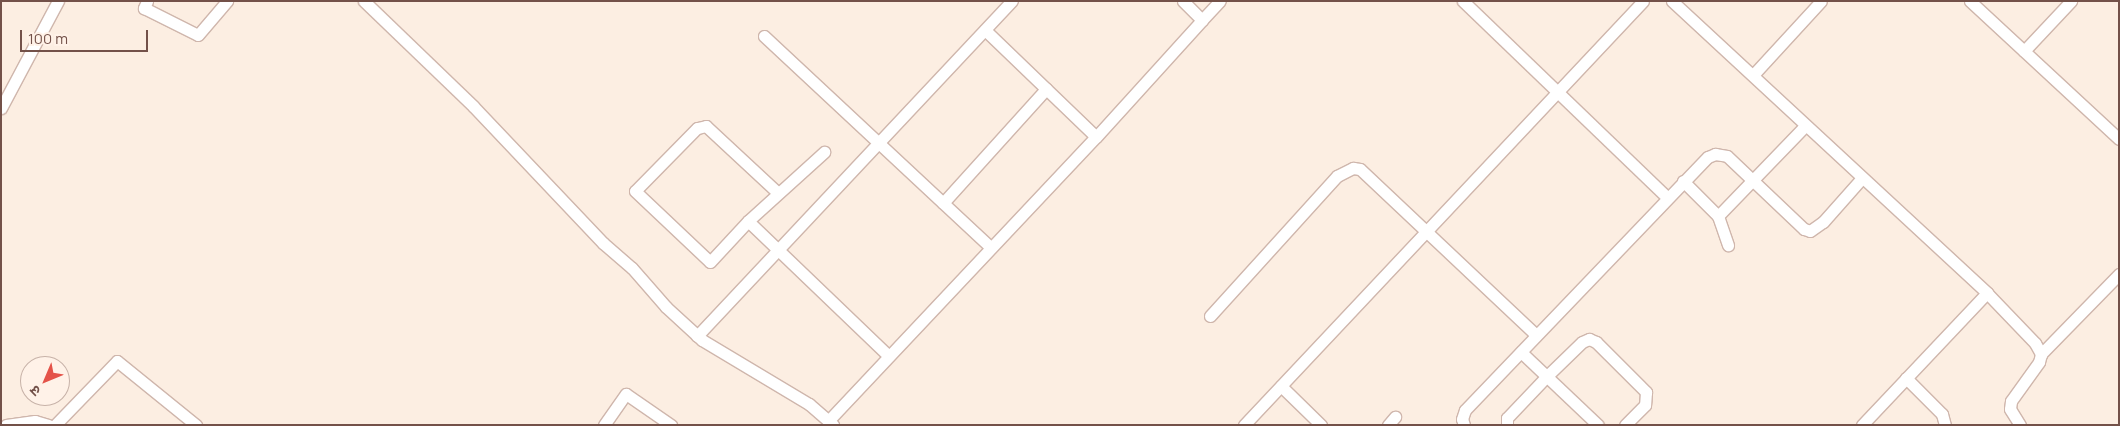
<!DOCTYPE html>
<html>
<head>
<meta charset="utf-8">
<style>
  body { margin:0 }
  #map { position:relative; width:2120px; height:426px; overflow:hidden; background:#fceee2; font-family:Manrope,"Noto Sans Devanagari",sans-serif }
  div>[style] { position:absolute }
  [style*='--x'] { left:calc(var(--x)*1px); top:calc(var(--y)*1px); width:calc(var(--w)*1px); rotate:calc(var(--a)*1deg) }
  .roads { filter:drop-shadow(1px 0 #cfb6ac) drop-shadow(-1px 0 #cfb6ac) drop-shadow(0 1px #cfb6ac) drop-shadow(0 -1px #cfb6ac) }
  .minor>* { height:11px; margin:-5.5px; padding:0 5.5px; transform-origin:5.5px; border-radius:5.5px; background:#fff }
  span { translate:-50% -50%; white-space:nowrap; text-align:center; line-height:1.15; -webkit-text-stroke:5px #fff2e8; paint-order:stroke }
  .frame { position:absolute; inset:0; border:2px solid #735149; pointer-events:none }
  .north { position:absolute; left:20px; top:356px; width:50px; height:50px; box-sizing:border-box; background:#fff2e8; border:1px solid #c7b2a8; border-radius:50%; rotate:225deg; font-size:14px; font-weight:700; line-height:20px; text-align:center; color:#735149 }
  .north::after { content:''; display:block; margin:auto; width:18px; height:22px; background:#e45349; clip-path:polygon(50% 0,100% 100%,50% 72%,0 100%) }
  .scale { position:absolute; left:20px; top:30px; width:128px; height:22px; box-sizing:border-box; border:2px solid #735149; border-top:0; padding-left:6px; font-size:15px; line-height:18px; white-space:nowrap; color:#735149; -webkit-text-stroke:4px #fff2e8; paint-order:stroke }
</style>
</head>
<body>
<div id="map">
  <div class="roads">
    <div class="minor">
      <div style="--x:147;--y:1;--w:8;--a:113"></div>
      <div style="--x:144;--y:8;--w:60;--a:26.6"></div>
      <div style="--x:198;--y:35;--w:45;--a:-49.5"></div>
      <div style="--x:364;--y:1;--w:151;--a:43.9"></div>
      <div style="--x:473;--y:106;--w:189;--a:46.5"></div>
      <div style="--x:603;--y:243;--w:38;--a:41"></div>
      <div style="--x:632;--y:268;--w:52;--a:48.9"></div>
      <div style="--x:666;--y:307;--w:49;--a:42.5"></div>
      <div style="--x:702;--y:340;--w:125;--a:30.9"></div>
      <div style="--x:809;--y:404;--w:32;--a:41"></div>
      <div style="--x:1183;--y:1;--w:27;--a:45"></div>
      <div style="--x:1202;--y:20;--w:26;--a:-47"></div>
      <div style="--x:1463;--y:1;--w:283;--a:43.9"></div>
      <div style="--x:1672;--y:1;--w:430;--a:42.8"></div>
      <div style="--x:1987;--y:293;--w:69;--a:46.2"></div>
      <div style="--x:2035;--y:343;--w:13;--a:61"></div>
      <div style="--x:2041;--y:354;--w:8;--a:104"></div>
      <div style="--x:2039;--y:362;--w:48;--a:125.7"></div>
      <div style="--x:2011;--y:401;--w:8;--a:97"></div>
      <div style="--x:2010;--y:409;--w:19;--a:58"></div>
      <div style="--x:1970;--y:1;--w:203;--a:42.8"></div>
      <div style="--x:985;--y:30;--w:154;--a:43.9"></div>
      <div style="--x:1096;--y:137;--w:158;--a:-47.8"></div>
      <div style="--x:764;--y:36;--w:309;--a:43"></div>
      <div style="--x:2024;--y:51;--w:69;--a:-46.8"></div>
      <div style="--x:1753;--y:75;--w:100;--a:-47.4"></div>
      <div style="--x:1;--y:108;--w:121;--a:-62"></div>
      <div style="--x:1683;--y:181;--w:49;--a:45"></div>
      <div style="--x:1718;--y:216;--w:125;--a:-46"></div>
      <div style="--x:777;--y:192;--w:97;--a:-137.1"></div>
      <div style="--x:706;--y:126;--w:9;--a:167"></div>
      <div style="--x:697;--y:128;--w:88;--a:134.5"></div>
      <div style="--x:635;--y:191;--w:103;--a:43.4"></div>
      <div style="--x:710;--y:262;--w:56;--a:-47.2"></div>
      <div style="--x:748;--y:221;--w:195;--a:43.8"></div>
      <div style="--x:943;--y:203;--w:154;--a:-47.9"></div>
      <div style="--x:1718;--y:216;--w:31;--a:71"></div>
      <div style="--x:748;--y:221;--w:103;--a:-42.2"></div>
      <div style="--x:1210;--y:316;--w:189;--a:-47.8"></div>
      <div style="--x:1337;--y:176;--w:18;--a:-27"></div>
      <div style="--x:1353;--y:168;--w:7;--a:8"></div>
      <div style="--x:1360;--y:169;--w:242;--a:43.3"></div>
      <div style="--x:697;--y:336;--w:460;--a:-46.8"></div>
      <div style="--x:1521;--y:352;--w:106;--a:43.5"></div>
      <div style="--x:2041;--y:354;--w:112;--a:-45.7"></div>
      <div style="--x:1906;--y:378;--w:51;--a:45"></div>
      <div style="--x:1942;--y:414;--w:11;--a:75"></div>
      <div style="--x:1281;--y:386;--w:56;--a:44.3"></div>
      <div style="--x:829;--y:420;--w:389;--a:-46.7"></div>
      <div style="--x:6;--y:425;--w:29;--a:-8"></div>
      <div style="--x:35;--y:421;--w:14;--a:17"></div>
      <div style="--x:55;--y:425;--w:89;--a:-45.9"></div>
      <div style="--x:117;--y:361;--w:102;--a:39"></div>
      <div style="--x:604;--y:425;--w:38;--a:-55"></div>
      <div style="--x:626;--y:394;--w:55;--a:34.6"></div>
      <div style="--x:1244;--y:425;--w:582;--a:-46.74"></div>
      <div style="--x:1388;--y:425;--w:11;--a:-49"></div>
      <div style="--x:1464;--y:425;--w:6;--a:-108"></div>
      <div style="--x:1462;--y:419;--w:9;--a:-72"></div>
      <div style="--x:1465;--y:410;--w:351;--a:-46.2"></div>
      <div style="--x:1708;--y:157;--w:8;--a:-23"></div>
      <div style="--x:1715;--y:154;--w:12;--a:9"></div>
      <div style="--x:1727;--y:156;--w:106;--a:43.5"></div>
      <div style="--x:1804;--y:229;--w:6;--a:18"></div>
      <div style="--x:1810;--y:231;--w:16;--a:-35"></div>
      <div style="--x:1823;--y:222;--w:57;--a:-48.5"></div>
      <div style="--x:1507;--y:425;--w:7;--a:-90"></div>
      <div style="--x:1507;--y:418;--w:59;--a:-46.4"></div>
      <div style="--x:1548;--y:375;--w:47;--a:-44.1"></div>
      <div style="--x:1582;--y:342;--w:8;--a:-23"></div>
      <div style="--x:1589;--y:339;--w:8;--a:23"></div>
      <div style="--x:1596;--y:342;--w:71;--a:45"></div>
      <div style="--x:1646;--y:392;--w:13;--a:94"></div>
      <div style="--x:1645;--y:405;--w:28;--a:135"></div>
      <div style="--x:1862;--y:425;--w:182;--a:-46.6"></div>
    </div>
  </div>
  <div class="frame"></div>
  <div class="north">उ</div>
  <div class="scale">100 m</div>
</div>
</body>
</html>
